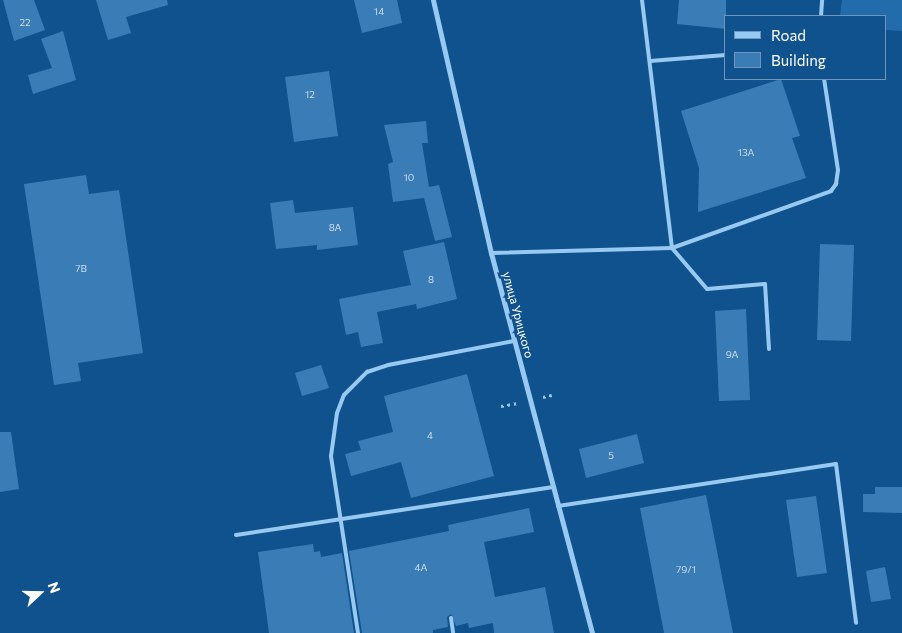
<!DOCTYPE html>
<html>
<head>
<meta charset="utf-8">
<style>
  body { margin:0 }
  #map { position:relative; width:902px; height:633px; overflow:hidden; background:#10528d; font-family:Commissioner,sans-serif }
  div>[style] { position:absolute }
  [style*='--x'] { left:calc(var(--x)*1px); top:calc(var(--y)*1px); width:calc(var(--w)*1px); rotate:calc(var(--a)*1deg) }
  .green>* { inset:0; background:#226cac }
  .building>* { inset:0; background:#397cb6 }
  .path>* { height:3px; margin-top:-1.5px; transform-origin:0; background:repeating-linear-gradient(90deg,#98c9f2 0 2.5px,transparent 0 6.5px) }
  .service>* { height:4px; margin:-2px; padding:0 2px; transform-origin:2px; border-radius:2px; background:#98c9f2 }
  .minor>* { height:5px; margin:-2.5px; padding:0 2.5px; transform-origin:2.5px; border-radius:2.5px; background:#98c9f2 }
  span { translate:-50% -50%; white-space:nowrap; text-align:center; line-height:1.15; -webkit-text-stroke:5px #10528d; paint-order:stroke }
  .number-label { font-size:10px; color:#cedeed }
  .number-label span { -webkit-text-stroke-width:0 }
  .street-label { font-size:12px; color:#fff }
  .legend { position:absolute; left:724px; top:15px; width:162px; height:65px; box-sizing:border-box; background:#10528d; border:1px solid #7097bb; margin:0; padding:6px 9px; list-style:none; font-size:15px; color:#fff }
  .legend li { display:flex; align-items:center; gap:10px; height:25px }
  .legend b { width:25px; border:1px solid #7097bb }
  .north { position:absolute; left:15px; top:568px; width:50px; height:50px; -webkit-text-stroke:4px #10528d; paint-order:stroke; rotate:69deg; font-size:14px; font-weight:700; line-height:20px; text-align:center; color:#fff }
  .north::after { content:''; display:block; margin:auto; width:18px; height:22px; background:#fff; clip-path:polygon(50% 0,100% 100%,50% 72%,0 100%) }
</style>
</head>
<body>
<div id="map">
  <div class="green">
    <div style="clip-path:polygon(842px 0,902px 0,902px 31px,886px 30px,886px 16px,840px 16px)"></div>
  </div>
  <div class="building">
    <div style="clip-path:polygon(3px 0,34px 0,45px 30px,14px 41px)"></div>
    <div style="clip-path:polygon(96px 0,167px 0,168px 5px,126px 17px,131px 33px,108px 40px)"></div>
    <div style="clip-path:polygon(354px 0,397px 0,402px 23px,362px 33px)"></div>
    <div style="clip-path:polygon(679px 0,726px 0,726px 29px,677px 24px)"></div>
    <div style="clip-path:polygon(63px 31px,76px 80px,33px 94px,28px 75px,52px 68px,41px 39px)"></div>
    <div style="clip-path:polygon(329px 71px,338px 136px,294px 142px,285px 77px)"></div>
    <div style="clip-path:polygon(781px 79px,800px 136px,792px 138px,806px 178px,698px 212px,699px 168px,681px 111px)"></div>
    <div style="clip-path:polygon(426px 121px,428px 143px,422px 143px,429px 187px,439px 185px,452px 237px,435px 241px,424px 198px,393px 202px,388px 164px,393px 162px,384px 125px)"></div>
    <div style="clip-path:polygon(86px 175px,89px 194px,119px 190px,143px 353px,78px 363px,81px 381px,54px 385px,24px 184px)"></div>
    <div style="clip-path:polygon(293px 200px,295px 213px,353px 207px,358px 245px,317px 250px,317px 245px,276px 249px,270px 203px)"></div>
    <div style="clip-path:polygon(444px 242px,457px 299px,417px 309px,416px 304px,377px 312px,383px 343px,361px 347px,358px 332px,346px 335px,339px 299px,411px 285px,403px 251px)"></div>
    <div style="clip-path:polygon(820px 244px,854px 245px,851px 341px,817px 340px)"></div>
    <div style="clip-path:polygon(746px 309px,750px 400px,719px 401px,715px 311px)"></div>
    <div style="clip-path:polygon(321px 365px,329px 388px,302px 396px,295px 373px)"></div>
    <div style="clip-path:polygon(467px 374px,494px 476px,411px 498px,401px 462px,351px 476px,345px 454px,361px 450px,358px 441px,393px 432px,384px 396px)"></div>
    <div style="clip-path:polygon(0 432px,11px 432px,19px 489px,0 492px)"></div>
    <div style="clip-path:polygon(637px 434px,644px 463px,586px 478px,579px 449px)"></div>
    <div style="clip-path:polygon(875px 487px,902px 487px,902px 513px,863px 512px,863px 494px,875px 494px)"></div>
    <div style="clip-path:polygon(706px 495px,733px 633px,664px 633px,640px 508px)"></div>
    <div style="clip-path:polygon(816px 496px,827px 573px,797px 577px,786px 500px)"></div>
    <div style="clip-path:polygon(529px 508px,534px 532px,484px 542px,495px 597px,545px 587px,554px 633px,494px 633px,493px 623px,469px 628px,468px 623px,456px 626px,451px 614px,447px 617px,448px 627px,433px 630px,433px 633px,362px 633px,349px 551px,449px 531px,448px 525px)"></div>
    <div style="clip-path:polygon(313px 544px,314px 552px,320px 551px,321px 557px,342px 553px,354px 633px,269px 633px,258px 552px)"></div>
    <div style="clip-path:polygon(885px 567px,891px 599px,871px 602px,866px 571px)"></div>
  </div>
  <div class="path">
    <div style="--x:543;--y:397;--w:9;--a:-13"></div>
    <div style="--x:501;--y:406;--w:17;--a:-10"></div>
  </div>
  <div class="service">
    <div style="--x:821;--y:16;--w:16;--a:-86"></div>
    <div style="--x:650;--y:61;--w:76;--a:-4.5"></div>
    <div style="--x:491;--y:253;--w:181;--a:-1.6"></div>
    <div style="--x:672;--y:248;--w:250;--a:-96.9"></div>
    <div style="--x:769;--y:349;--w:65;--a:-93.5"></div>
    <div style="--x:765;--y:284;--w:58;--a:175.1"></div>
    <div style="--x:707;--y:289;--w:54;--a:-130.5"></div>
    <div style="--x:672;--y:248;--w:169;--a:-19.7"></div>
    <div style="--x:831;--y:191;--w:9;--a:-54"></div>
    <div style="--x:836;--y:184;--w:14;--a:-82"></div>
    <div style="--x:838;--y:170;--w:92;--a:-98.7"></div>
    <div style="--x:558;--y:506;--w:281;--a:-8.6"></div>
    <div style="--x:836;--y:464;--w:160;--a:82.8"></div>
    <div style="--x:236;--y:535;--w:321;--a:-8.6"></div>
    <div style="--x:451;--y:618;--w:15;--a:82"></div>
    <div style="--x:358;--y:633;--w:179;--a:-98.7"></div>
    <div style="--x:331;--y:456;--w:43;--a:-82.1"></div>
    <div style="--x:337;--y:413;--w:19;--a:-69"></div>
    <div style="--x:344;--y:395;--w:33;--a:-45"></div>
    <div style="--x:367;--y:372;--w:22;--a:-18"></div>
    <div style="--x:388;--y:365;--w:128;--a:-10.8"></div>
  </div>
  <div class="minor">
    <div style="--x:433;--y:0;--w:260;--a:77.1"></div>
    <div style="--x:491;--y:253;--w:393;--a:75.1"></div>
  </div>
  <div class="number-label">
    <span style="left:379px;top:12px">14</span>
    <span style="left:25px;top:23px">22</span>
    <span style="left:310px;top:95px">12</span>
    <span style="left:746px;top:153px">13А</span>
    <span style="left:409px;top:178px">10</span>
    <span style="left:335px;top:228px">8А</span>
    <span style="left:81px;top:269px">7В</span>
    <span style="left:431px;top:280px">8</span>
    <span style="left:732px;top:355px">9А</span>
    <span style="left:430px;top:436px">4</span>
    <span style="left:611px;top:456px">5</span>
    <span style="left:421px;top:568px">4А</span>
    <span style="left:686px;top:570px">79/1</span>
  </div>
  <div class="street-label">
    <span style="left:518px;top:315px;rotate:75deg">улица Урицкого</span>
  </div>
  <ul class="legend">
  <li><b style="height:6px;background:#98c9f2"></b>Road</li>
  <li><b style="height:14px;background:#397cb6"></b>Building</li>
  </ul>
  <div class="north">N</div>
</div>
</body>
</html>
